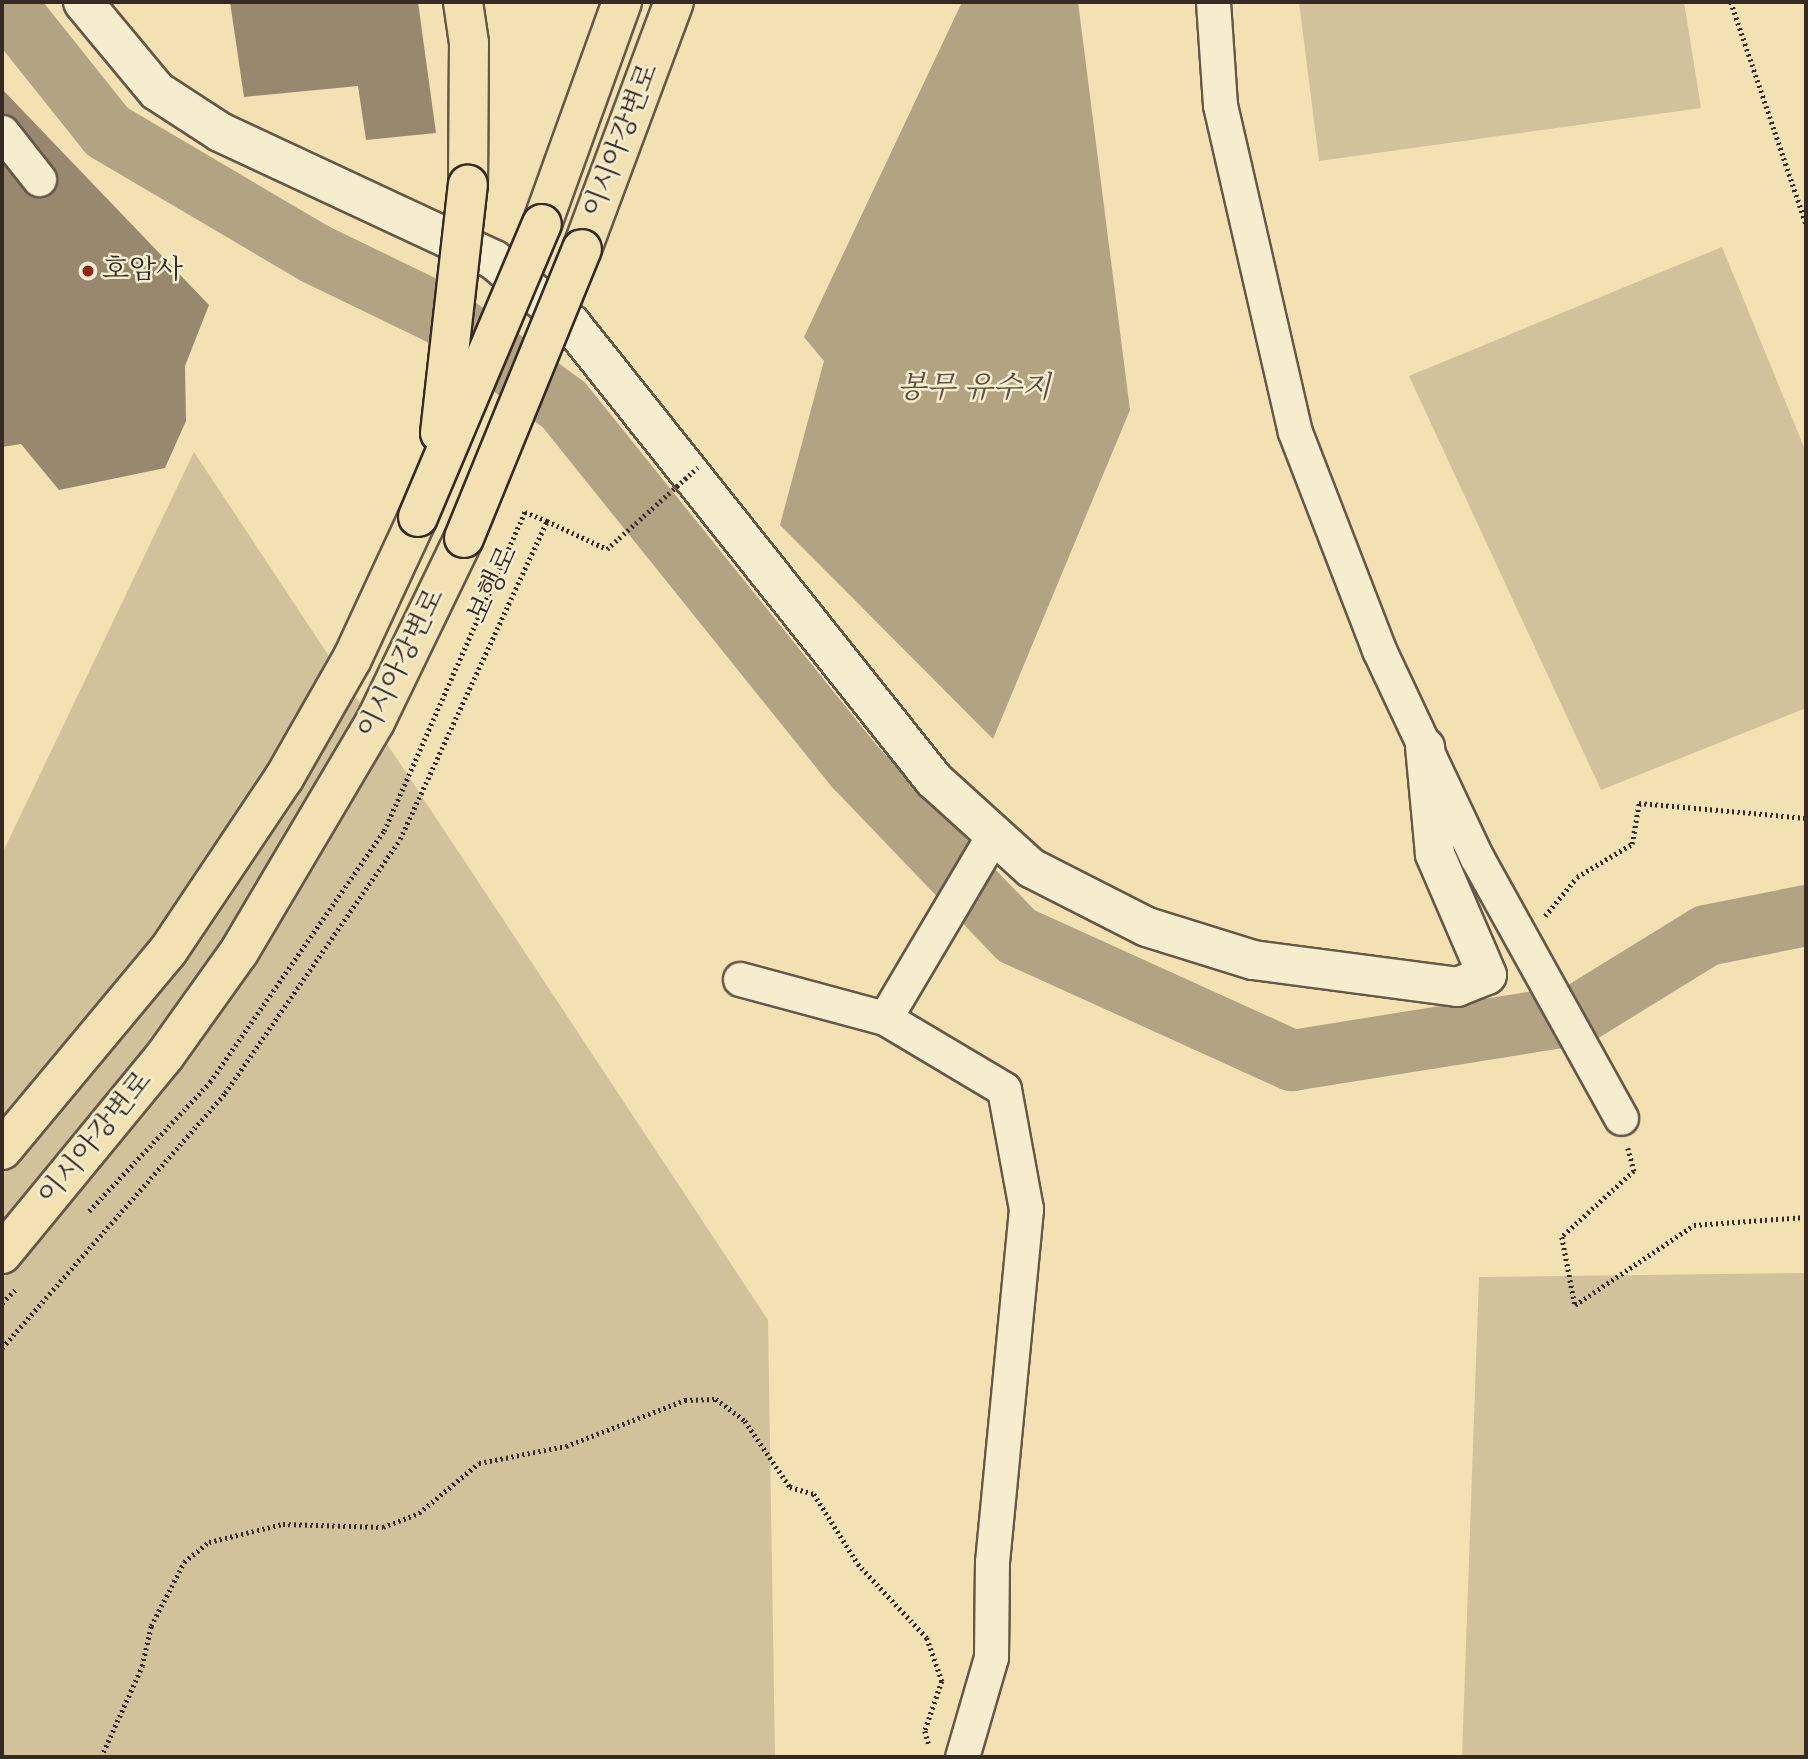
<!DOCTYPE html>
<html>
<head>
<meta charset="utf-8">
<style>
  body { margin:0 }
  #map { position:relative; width:1808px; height:1759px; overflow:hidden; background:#f1e1b3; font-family:"Old Standard TT","Noto Serif KR",serif }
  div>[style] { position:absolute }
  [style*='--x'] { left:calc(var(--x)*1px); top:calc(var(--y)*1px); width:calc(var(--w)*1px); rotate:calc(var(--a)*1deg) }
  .green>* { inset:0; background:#d1c29b }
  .water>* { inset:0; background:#b2a382 }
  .river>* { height:61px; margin:-30.5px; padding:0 30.5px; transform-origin:30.5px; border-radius:30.5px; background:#b2a382 }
  .building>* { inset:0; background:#98896e }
  .path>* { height:4.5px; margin-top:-2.25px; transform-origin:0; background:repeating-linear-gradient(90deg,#372a23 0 2px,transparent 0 5.5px) }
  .roads { filter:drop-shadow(2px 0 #665847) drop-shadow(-2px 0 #665847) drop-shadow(0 2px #665847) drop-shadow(0 -2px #665847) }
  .street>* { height:33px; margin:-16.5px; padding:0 16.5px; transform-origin:16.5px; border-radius:16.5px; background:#f6ecce }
  .secondary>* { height:38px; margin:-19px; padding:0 19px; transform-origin:19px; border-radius:19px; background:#f6ecce }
  .highway>* { height:38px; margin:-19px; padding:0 19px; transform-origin:19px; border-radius:19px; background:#f1e1b3 }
  .path-bridge>* { height:4.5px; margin-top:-2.25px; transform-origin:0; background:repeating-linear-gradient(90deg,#372a23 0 2px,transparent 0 5.5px) }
  .bridges { filter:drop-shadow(2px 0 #372a23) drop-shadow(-2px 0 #372a23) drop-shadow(0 2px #372a23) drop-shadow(0 -2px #372a23) }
  .highway-bridge>* { height:38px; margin:-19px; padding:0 19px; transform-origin:19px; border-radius:19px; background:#f1e1b3 }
  .dots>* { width:19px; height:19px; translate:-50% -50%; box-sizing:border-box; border:4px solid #f6ecce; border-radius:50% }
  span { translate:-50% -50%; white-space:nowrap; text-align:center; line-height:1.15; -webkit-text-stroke:5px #f6ecce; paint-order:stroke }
  .street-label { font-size:28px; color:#372a23 }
  .poi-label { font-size:28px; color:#372a23 }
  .left { translate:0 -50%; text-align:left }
  .water-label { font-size:30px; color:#5c4e40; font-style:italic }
  .frame { position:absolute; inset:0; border:4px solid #372a23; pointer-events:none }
</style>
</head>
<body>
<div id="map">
  <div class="green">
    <div style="clip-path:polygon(1299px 2px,1684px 2px,1701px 108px,1319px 161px)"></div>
    <div style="clip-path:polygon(1722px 247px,1806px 452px,1806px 708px,1601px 790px,1409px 376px)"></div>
    <div style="clip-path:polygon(194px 452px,768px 1320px,775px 1757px,2px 1757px,2px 854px)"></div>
    <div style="clip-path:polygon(1806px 1273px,1806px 1757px,1462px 1757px,1479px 1277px)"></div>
  </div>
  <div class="water">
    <div style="clip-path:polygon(962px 2px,1078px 2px,1130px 410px,993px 739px,780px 525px,824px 361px,804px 337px)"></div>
  </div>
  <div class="river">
    <div style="--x:4;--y:2;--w:165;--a:51.4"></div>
    <div style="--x:107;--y:131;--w:240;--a:30.5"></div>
    <div style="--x:314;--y:253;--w:140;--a:25.8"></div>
    <div style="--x:440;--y:314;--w:152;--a:36.2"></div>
    <div style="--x:563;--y:404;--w:466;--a:51.2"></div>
    <div style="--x:855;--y:767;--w:233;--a:46.2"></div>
    <div style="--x:1016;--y:935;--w:303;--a:24.4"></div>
    <div style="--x:1292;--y:1060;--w:290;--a:-9.1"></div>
    <div style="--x:1578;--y:1014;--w:150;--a:-31.7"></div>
    <div style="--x:1706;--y:935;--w:102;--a:-11.3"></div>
  </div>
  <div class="building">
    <div style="clip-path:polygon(230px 2px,418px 2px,436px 133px,366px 140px,358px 86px,244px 97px)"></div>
    <div style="clip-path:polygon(2px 89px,209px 305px,185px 366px,186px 421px,165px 468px,59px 490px,21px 444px,2px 447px,2px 163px,33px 197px,51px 194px,58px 177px,17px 120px,2px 113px)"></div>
  </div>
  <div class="path">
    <div style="--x:1731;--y:2;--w:234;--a:71.3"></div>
    <div style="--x:1545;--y:916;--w:50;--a:-50.6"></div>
    <div style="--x:1577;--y:877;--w:64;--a:-31"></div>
    <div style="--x:1632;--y:844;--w:42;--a:-80.3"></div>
    <div style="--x:1639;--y:803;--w:168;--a:5.1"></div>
    <div style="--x:1628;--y:1148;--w:24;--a:75"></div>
    <div style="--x:1634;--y:1171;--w:98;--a:137.5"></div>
    <div style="--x:1562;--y:1237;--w:69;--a:79.2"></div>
    <div style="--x:1575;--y:1305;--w:143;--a:-33.9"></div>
    <div style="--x:1694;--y:1225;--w:112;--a:-4.1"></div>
    <div style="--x:89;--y:1211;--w:177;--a:-46.8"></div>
    <div style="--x:210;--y:1082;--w:305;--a:-55.3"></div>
    <div style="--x:384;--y:831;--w:349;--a:-66.2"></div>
    <div style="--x:525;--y:512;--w:24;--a:22"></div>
    <div style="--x:2;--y:1303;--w:20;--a:-45"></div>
    <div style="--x:2;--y:1348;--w:339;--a:-48.8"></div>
    <div style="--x:225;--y:1093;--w:308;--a:-55.4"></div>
    <div style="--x:400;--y:839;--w:350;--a:-65.2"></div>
    <div style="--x:547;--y:521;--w:66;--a:25"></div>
    <div style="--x:101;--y:1757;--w:100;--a:-65.7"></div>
    <div style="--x:142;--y:1666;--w:41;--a:-77.3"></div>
    <div style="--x:151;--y:1626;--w:72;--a:-62.7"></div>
    <div style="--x:184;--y:1562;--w:32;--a:-39"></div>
    <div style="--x:209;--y:1542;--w:76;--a:-13.7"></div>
    <div style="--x:283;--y:1524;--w:100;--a:1.7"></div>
    <div style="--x:383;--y:1527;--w:39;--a:-21"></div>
    <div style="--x:419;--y:1513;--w:78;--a:-39.8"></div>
    <div style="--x:479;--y:1463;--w:89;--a:-11.1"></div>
    <div style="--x:566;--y:1446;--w:128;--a:-21.1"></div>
    <div style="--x:685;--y:1400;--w:31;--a:-2"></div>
    <div style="--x:716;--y:1399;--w:36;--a:37"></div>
    <div style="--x:745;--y:1421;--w:80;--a:55.7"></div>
    <div style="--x:790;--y:1487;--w:25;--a:16"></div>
    <div style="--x:814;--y:1494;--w:83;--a:57.8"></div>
    <div style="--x:858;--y:1564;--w:101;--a:47"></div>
    <div style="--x:927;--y:1638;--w:46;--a:70.8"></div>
    <div style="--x:942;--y:1681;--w:53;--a:108.8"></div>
    <div style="--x:925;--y:1731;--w:15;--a:74"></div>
  </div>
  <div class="roads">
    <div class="street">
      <div style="--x:1213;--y:2;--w:103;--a:86.1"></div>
      <div style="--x:1220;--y:105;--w:335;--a:77.1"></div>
      <div style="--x:1295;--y:432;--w:234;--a:68.9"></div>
      <div style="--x:1379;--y:650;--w:230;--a:64.8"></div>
      <div style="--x:1477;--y:858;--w:297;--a:61"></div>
      <div style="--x:2;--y:132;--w:60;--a:51.8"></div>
      <div style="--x:740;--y:979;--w:150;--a:15.1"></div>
      <div style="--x:962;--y:1757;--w:104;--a:-73.8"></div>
      <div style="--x:991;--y:1657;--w:95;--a:-89.4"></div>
      <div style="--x:992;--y:1562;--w:355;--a:-84.5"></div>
      <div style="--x:1026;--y:1209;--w:122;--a:-100.4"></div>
      <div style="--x:1004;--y:1089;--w:139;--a:-149.2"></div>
      <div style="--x:885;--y:1018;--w:214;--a:-59.4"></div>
    </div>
    <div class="secondary">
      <div style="--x:83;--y:2;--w:116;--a:50.3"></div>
      <div style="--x:157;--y:91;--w:75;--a:33.1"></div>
      <div style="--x:220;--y:132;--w:302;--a:25"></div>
      <div style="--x:494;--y:260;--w:100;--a:39.7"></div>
      <div style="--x:571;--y:324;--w:583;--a:51.48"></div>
      <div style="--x:934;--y:780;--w:131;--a:42.2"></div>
      <div style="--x:1031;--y:868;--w:130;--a:27"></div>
      <div style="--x:1147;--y:927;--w:111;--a:17.3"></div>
      <div style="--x:1253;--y:960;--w:206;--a:7.5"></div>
      <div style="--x:1457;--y:987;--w:32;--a:-22"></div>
      <div style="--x:1487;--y:975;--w:132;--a:-113.3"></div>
      <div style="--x:1435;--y:854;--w:107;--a:-95.3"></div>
    </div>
    <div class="highway">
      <div style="--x:463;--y:2;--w:41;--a:81.7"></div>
      <div style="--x:469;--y:43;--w:142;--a:90.4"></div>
      <div style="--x:542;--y:224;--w:236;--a:-70.2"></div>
      <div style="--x:582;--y:249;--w:264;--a:-69.6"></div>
      <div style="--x:2;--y:1150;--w:259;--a:-50.2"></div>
      <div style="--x:168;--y:951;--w:208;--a:-56.2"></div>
      <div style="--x:284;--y:778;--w:137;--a:-60.3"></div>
      <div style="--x:352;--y:659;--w:157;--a:-65.1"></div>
      <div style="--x:2;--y:1254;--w:255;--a:-50.6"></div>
      <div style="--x:164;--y:1057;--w:129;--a:-54.5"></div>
      <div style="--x:239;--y:952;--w:267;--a:-59.4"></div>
      <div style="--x:375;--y:722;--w:204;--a:-64.2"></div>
    </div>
  </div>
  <div class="path-bridge">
    <div style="--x:607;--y:549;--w:122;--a:-42"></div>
  </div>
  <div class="bridges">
    <div class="highway-bridge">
      <div style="--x:440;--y:433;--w:250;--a:-83.6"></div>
      <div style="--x:418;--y:517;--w:318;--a:-67.1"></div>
      <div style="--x:464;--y:538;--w:312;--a:-67.8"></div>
    </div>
  </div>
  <div class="dots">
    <div style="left:88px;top:271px;background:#8f2418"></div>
  </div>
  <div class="street-label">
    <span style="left:622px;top:141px;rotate:-69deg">이시아강변로</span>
    <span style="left:494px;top:585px;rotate:-65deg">보행로</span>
    <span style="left:402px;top:664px;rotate:-64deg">이시아강변로</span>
    <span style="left:96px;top:1139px;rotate:-51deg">이시아강변로</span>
  </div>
  <div class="poi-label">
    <span class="left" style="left:102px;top:271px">호암사</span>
  </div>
  <div class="water-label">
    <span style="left:974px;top:389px">봉무 유수지</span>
  </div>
  <div class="frame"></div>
</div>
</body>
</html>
